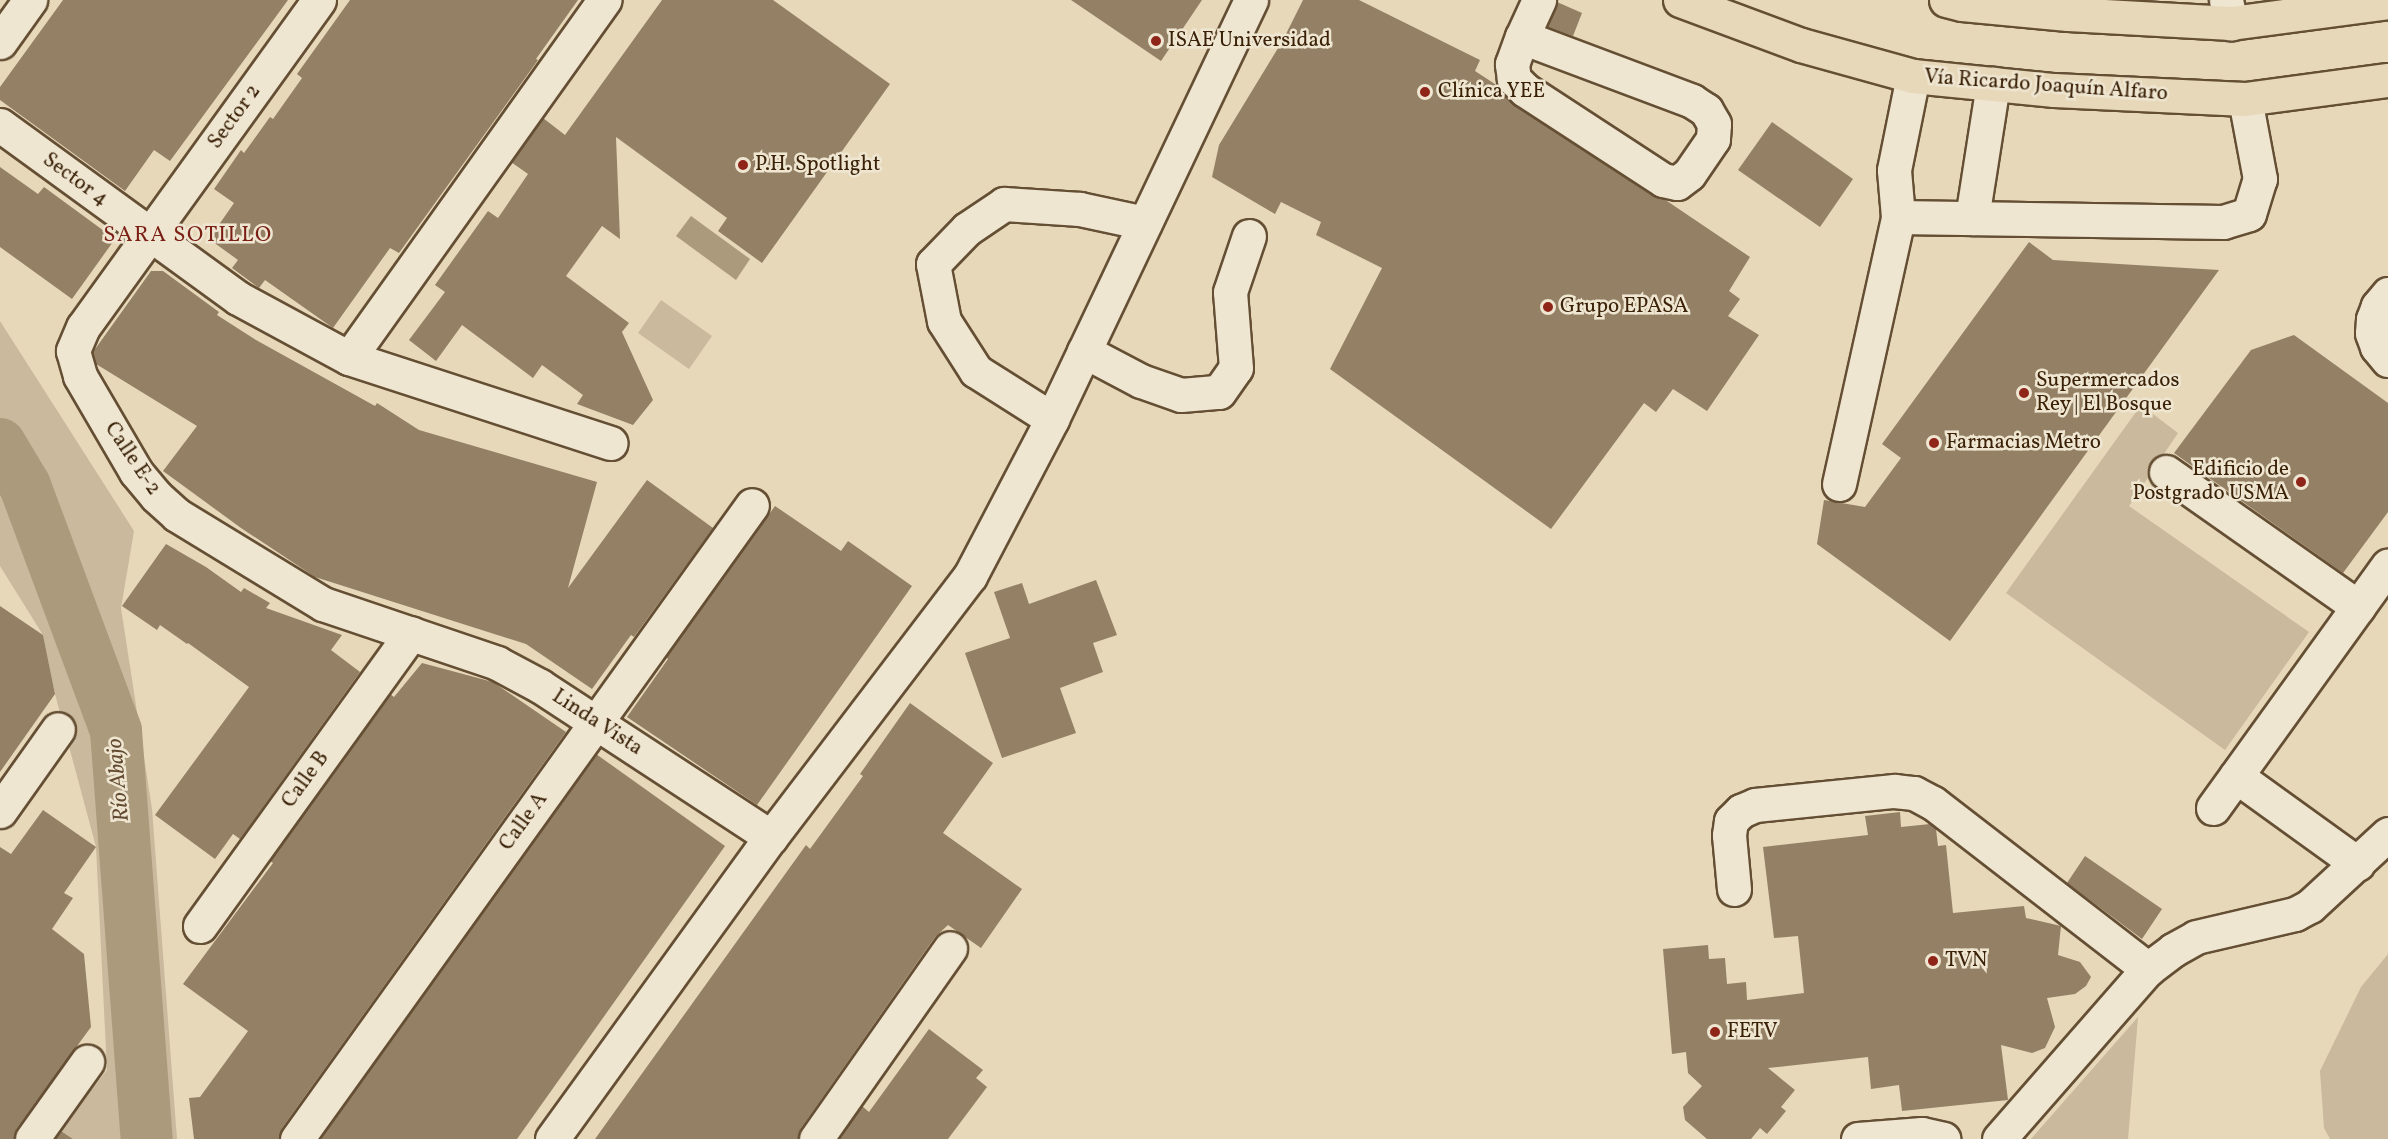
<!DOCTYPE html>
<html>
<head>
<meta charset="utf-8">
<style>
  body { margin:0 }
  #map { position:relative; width:2388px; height:1139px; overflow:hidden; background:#e7d8ba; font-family:Vollkorn,serif }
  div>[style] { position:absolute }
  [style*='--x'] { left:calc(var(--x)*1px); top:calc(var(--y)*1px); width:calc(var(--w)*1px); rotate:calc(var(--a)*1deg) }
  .green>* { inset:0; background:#cab99c }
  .water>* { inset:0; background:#ac9a7d }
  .river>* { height:52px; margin:-26px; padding:0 26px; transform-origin:26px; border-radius:26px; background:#ac9a7d }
  .building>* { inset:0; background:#948064 }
  .roads { filter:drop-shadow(2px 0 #654f34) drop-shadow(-2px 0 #654f34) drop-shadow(0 2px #654f34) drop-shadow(0 -2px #654f34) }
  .minor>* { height:33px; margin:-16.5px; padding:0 16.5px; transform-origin:16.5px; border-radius:16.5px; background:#efe6d2 }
  .major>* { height:33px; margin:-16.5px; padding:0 16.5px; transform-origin:16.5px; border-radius:16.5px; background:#e7d8ba }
  .dots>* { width:16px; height:16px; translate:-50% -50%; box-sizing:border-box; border:3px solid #efe6d2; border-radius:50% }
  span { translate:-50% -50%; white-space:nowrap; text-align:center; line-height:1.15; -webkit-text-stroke:5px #efe6d2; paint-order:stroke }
  .poi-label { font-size:21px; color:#3a2107 }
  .left { translate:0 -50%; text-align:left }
  .right { translate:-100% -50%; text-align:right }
  .street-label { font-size:21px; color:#3a2107 }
  .neighbourhood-label { font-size:22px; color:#7a1f14; letter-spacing:1.5px }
  .water-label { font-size:22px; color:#624b30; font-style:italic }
</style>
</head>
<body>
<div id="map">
  <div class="green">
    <div style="clip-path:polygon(661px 300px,712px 336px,689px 369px,638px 333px)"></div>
    <div style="clip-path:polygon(0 321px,134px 531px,121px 608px,152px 809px,177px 1139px,73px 1139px,60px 1130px,107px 1070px,96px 847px,55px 694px,43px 635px,0 566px)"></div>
    <div style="clip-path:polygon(2141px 405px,2178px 433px,2129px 506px,2309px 632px,2225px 750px,2006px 593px)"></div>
    <div style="clip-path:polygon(2388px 954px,2388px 1139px,2330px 1139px,2324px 1128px,2320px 1071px,2361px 987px)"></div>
    <div style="clip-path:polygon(2138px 1017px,2128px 1139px,2031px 1139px)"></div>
  </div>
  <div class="water">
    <div style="clip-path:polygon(691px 216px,750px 259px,736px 280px,676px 236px)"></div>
  </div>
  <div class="river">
    <div style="--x:0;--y:444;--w:49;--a:59.2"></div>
    <div style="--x:25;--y:486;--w:261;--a:69.6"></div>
    <div style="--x:116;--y:731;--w:409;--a:85.7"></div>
  </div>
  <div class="building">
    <div style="clip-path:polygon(63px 0,288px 0,170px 161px,154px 150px,125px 191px,0 100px,0 87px)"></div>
    <div style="clip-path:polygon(350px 0,578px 0,536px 59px,538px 60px,399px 253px,390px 248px,333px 328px,265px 280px,259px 288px,232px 268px,238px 260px,209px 239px,234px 203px,214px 189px,241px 150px,244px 153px,270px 117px,273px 119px,302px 78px,297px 74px)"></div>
    <div style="clip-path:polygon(662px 0,773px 0,890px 84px,762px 263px,718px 231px,727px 218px,616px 137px,620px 239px,602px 226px,566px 276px,629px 323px,622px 332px,653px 400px,633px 425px,577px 404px,583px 395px,542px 365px,533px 378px,462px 325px,436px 361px,409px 340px,445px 292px,435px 285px,488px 211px,498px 218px,528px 174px,511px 162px,543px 118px,565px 135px)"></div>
    <div style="clip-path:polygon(1071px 0,1202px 0,1161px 61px)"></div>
    <div style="clip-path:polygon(1303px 0,1359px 0,1480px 60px,1475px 71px,1498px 86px,1515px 106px,1653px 196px,1664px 199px,1750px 257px,1729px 291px,1740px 299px,1728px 316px,1759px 335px,1707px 411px,1673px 389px,1656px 412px,1644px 403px,1551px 529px,1330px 369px,1382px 268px,1316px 235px,1321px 222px,1281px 202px,1275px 214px,1212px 177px,1219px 145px,1283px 40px)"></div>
    <div style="clip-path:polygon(1557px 2px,1582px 13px,1573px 36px,1547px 27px)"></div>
    <div style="clip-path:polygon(1772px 122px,1853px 179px,1820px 227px,1738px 170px)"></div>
    <div style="clip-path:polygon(0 167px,38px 194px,44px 187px,115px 239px,72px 299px,0 247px)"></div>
    <div style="clip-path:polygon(2029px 242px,2053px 260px,2219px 270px,1950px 641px,1817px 544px,1824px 500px,1865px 507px,1901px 458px,1882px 444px)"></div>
    <div style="clip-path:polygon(151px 271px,163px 271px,219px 312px,217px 315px,256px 340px,375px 406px,377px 403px,419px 430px,597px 482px,568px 588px,647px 480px,713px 528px,634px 637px,631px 635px,592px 689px,526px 644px,315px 577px,241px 528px,163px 471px,197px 426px,96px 364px,93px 352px)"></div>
    <div style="clip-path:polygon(2294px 335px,2388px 403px,2388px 512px,2343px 573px,2174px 453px,2251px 350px)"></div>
    <div style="clip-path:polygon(775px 506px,841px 551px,848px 541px,912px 586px,757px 805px,627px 717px,668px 659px,666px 657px)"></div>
    <div style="clip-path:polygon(166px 544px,206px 567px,241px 592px,244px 588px,270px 603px,266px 608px,342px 635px,331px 650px,360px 672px,240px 839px,233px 834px,215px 859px,155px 815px,249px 687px,188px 643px,187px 644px,160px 625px,157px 630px,122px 606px)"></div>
    <div style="clip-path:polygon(1096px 580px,1117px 635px,1093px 643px,1103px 672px,1060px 688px,1076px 733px,1002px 758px,965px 653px,1010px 638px,994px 592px,1022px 583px,1029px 604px)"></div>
    <div style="clip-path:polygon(0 606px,43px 635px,55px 694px,0 772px)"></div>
    <div style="clip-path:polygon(422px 663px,493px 682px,566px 732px,282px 1128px,279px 1139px,194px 1139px,189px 1098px,200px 1097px,248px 1031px,183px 984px,273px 863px,270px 861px,390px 694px,394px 697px)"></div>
    <div style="clip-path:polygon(910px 703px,993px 763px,943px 833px,1022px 889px,981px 948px,948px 925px,935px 937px,801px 1128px,798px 1139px,595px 1139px,806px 845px,810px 849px,863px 776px,860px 774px)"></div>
    <div style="clip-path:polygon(596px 754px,725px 846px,517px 1139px,320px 1139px)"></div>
    <div style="clip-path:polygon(43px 810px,96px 847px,64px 893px,73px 898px,52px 929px,84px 954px,91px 1027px,17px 1128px,14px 1139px,0 1139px,0 847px,11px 854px)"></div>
    <div style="clip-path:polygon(1900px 812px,1901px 827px,1930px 824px,1936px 829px,1938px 846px,1946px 845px,1953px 913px,2024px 906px,2026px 918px,2061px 926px,2058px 955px,2080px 962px,2091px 977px,2086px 986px,2075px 994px,2047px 998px,2055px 1027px,2045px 1048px,2032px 1053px,2001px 1045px,2008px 1100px,1902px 1111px,1899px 1085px,1871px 1089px,1868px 1057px,1768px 1068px,1795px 1090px,1781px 1107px,1786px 1111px,1767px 1134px,1760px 1128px,1751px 1139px,1707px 1139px,1685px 1120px,1683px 1107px,1702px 1086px,1688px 1073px,1686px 1052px,1672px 1054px,1663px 949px,1708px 945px,1709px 959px,1725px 958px,1727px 984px,1746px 982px,1747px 1000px,1804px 993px,1798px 936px,1774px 938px,1763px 847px,1868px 835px,1865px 816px)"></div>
    <div style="clip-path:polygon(2085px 856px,2162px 909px,2142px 939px,2067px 883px)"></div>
    <div style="clip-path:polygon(929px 1029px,983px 1070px,976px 1078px,987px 1087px,948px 1139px,839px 1139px,862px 1106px,869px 1112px)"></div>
    <div style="clip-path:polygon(61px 1131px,73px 1139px,55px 1139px)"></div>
  </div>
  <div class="roads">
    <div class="minor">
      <div style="--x:319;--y:0;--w:403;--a:125.8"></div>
      <div style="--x:83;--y:327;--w:26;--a:113"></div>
      <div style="--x:73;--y:351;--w:26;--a:74"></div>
      <div style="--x:80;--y:376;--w:111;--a:59.7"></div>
      <div style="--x:136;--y:472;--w:31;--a:50"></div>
      <div style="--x:156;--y:496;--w:28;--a:42"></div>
      <div style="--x:177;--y:515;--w:171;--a:31.4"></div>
      <div style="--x:323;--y:604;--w:184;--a:18.7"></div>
      <div style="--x:497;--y:663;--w:49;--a:28.1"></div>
      <div style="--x:540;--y:686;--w:276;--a:33.2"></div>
      <div style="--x:2226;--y:0;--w:24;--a:78"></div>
      <div style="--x:1522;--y:37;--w:182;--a:20.6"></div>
      <div style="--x:1692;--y:101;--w:17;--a:33"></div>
      <div style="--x:1706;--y:110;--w:16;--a:60"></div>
      <div style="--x:1714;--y:124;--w:15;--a:94"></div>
      <div style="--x:1713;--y:139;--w:42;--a:124.4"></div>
      <div style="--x:1689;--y:174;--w:15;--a:143"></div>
      <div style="--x:1677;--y:183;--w:14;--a:-168"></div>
      <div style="--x:1663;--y:180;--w:165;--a:-146.9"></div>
      <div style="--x:1525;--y:90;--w:16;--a:-135"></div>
      <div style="--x:1514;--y:79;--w:15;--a:-98"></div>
      <div style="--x:1512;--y:64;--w:29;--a:-70"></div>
      <div style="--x:1522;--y:37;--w:41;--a:-65.3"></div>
      <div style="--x:0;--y:42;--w:52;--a:-54.5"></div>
      <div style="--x:0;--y:125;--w:294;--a:36"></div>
      <div style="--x:238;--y:298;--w:126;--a:28.4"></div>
      <div style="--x:349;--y:358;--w:275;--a:18"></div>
      <div style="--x:1898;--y:217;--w:325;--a:0.9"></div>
      <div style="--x:2223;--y:222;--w:27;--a:-17"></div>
      <div style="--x:2249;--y:214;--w:37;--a:-73"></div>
      <div style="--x:2260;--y:179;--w:81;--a:-100.6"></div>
      <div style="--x:1972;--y:218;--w:136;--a:-81.1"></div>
      <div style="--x:2388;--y:294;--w:16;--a:130"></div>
      <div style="--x:2378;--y:306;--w:14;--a:111"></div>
      <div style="--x:2373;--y:319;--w:14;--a:94"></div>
      <div style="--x:2372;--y:333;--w:15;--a:70"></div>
      <div style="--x:2377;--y:347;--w:17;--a:50"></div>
      <div style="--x:1084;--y:351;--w:64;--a:27.8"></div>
      <div style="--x:1141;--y:381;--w:42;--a:19.3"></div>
      <div style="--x:1181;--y:395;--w:38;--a:-5"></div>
      <div style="--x:1219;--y:392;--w:29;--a:-55"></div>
      <div style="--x:1236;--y:368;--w:76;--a:-94.5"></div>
      <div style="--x:1230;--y:292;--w:59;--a:-71.3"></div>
      <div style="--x:349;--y:358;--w:440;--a:-54.5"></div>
      <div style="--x:1052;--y:419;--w:90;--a:-147.7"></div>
      <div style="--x:976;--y:371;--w:59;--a:-122.6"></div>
      <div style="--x:944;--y:321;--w:58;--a:-100.9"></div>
      <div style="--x:933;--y:264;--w:49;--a:-45.8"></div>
      <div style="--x:967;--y:229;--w:45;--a:-34"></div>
      <div style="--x:1004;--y:204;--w:76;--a:3.8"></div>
      <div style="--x:1080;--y:209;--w:66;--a:12.2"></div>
      <div style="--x:2166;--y:472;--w:235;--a:35.1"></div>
      <div style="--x:1839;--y:484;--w:273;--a:-77.5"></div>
      <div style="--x:1898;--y:217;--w:47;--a:-94.9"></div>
      <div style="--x:1894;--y:170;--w:96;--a:-78.6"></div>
      <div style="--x:2236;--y:776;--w:150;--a:35.8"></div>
      <div style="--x:2213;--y:808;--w:299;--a:-54.2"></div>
      <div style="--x:0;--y:811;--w:100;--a:-54.7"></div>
      <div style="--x:1734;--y:889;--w:54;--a:-95.3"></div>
      <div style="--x:1729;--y:835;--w:14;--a:-82"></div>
      <div style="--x:1731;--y:821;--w:14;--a:-45"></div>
      <div style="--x:1741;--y:811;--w:15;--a:-23"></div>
      <div style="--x:1755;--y:805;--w:140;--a:-5.8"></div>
      <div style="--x:1894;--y:791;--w:20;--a:6"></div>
      <div style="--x:1914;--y:793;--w:21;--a:28"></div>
      <div style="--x:1933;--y:803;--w:272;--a:37.7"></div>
      <div style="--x:200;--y:926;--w:361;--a:-54.2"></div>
      <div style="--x:32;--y:1139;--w:95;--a:-54.5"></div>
      <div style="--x:297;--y:1139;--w:780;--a:-54.33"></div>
      <div style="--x:552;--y:1139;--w:373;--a:-54.1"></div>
      <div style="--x:771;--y:837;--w:328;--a:-52.7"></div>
      <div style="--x:970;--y:576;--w:177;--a:-62.4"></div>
      <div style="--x:1052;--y:419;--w:464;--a:-64.6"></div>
      <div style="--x:816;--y:1139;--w:233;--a:-54.9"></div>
      <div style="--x:1858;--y:1139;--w:64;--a:-4.5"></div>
      <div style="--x:1922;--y:1134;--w:22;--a:13"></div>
      <div style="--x:1999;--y:1139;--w:226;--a:-48.8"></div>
      <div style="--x:2148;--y:969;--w:31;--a:-37"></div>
      <div style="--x:2173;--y:950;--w:26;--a:-29"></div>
      <div style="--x:2196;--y:937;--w:102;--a:-13.1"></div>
      <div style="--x:2295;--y:914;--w:17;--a:-28"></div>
      <div style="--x:2310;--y:906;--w:106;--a:-42.7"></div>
    </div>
    <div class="major">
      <div style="--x:1680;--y:0;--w:129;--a:20.4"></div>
      <div style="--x:1801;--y:45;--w:116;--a:15.5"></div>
      <div style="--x:1913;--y:76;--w:142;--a:5.7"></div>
      <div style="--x:2054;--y:90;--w:191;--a:2.7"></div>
      <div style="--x:2245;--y:99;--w:144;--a:-7.6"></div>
      <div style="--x:1946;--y:0;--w:16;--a:14"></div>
      <div style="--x:1962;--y:4;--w:106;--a:5.4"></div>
      <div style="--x:2068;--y:14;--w:163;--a:3.2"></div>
      <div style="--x:2231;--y:23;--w:158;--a:-7.6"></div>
    </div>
  </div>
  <div class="dots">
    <div style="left:1156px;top:41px;background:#8f2418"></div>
    <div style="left:1425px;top:92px;background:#8f2418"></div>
    <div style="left:743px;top:165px;background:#8f2418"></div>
    <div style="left:1548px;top:307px;background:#8f2418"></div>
    <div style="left:2024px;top:393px;background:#8f2418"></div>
    <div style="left:1934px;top:443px;background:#8f2418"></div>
    <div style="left:2301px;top:482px;background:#8f2418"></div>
    <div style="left:1933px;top:961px;background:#8f2418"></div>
    <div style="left:1715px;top:1032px;background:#8f2418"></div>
  </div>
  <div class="poi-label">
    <span class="left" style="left:1168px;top:41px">ISAE Universidad</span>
    <span class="left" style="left:1438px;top:92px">Clínica YEE</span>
    <span class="left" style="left:755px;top:165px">P.H. Spotlight</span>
    <span class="left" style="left:1560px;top:307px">Grupo EPASA</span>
    <span class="left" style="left:2036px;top:393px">Supermercados<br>Rey | El Bosque</span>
    <span class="left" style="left:1946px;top:443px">Farmacias Metro</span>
    <span class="right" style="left:2289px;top:482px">Edificio de<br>Postgrado USMA</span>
    <span class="left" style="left:1945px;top:961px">TVN</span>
    <span class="left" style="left:1727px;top:1032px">FETV</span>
  </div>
  <div class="street-label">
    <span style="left:2046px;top:86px;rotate:4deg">Vía Ricardo Joaquín Alfaro</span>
    <span style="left:235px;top:117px;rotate:-54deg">Sector 2</span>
    <span style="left:75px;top:180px;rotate:36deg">Sector 4</span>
    <span style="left:132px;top:459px;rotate:56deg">Calle E-2</span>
    <span style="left:597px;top:723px;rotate:33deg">Linda Vista</span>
    <span style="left:306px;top:780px;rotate:-54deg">Calle B</span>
    <span style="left:524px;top:822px;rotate:-54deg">Calle A</span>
  </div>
  <div class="neighbourhood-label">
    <span style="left:188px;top:236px">SARA SOTILLO</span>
  </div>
  <div class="water-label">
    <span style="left:119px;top:780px;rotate:-95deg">Río Abajo</span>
  </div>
</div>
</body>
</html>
